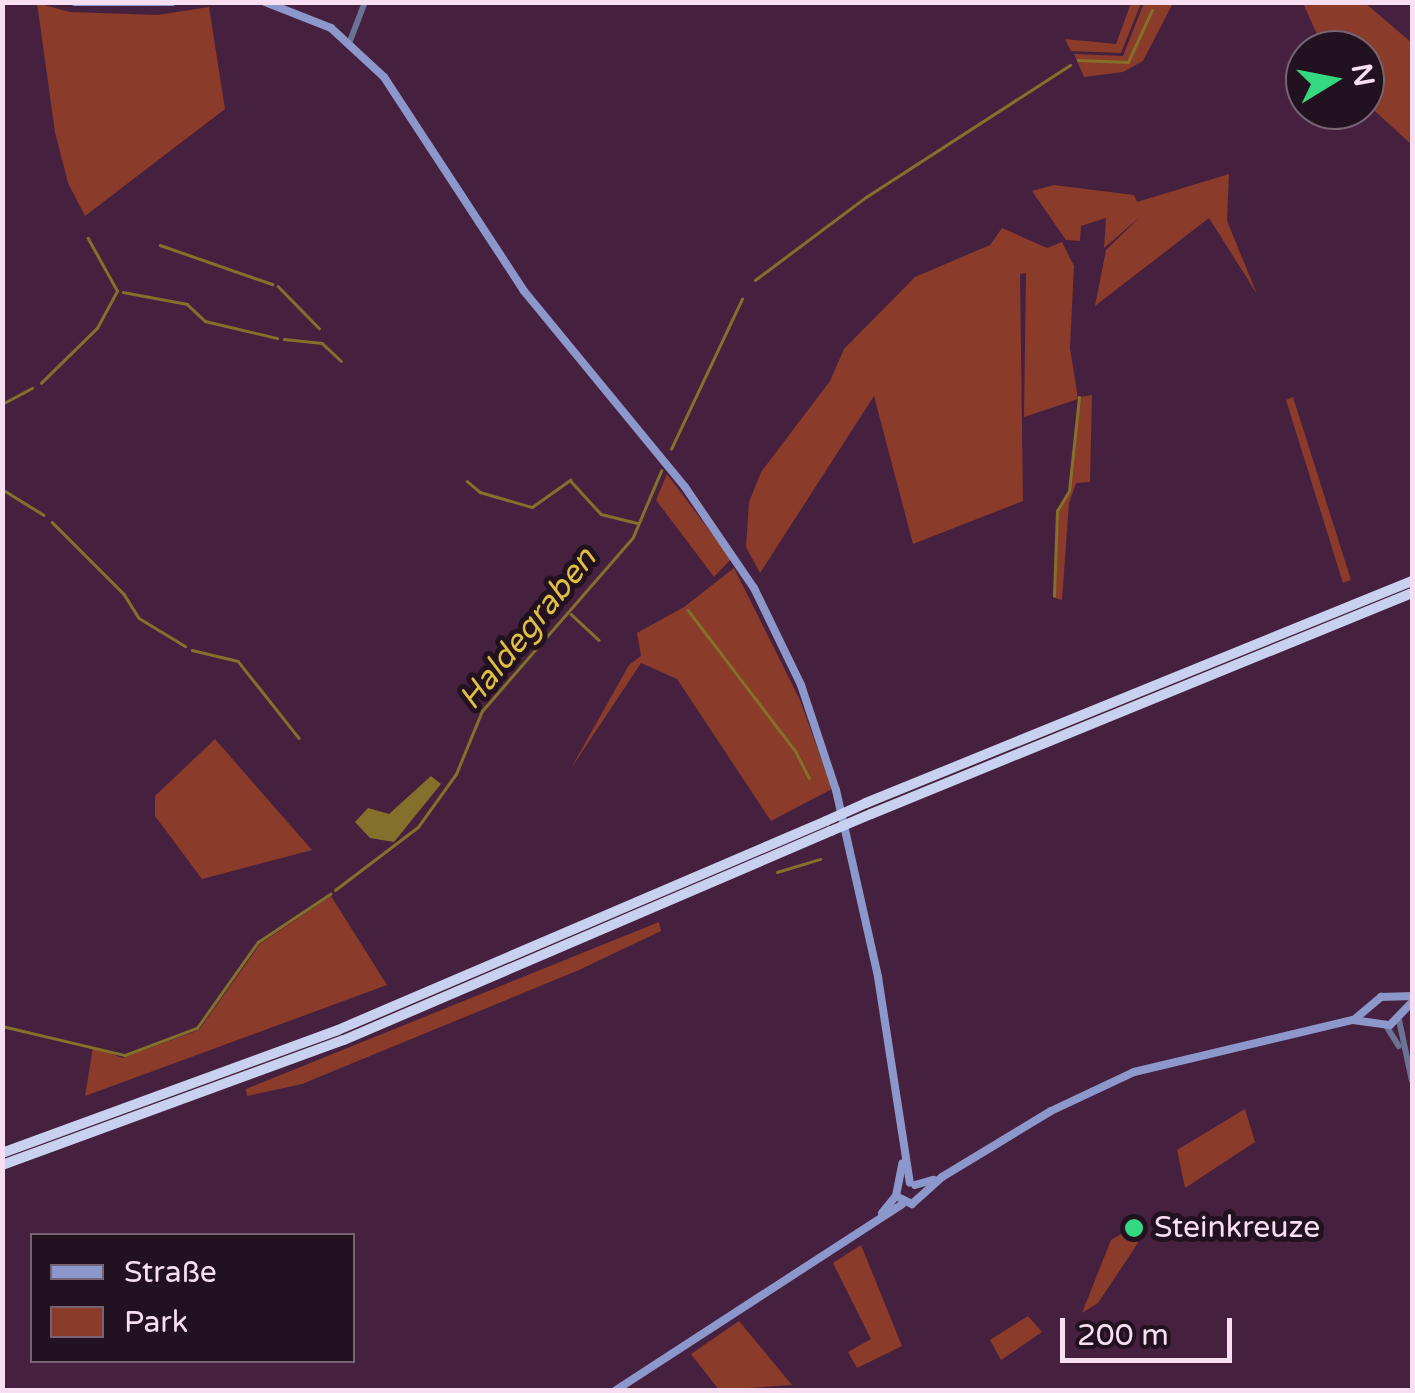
<!DOCTYPE html>
<html>
<head>
<meta charset="utf-8">
<style>
  body { margin:0 }
  #map { position:relative; width:1415px; height:1393px; overflow:hidden; background:#46203f; font-family:"Varela Round",sans-serif }
  div>[style] { position:absolute }
  [style*='--x'] { left:calc(var(--x)*1px); top:calc(var(--y)*1px); width:calc(var(--w)*1px); rotate:calc(var(--a)*1deg) }
  .green>* { inset:0; background:#8a3b29 }
  .water>* { inset:0; background:#83712b }
  .stream>* { height:2.5px; margin:-1.25px; padding:0 1.25px; transform-origin:1.25px; border-radius:1.25px; background:#83712b }
  .tertiary>* { height:6px; margin:-3px; padding:0 3px; transform-origin:3px; border-radius:3px; background:#6b7293 }
  .secondary>* { height:8px; margin:-4px; padding:0 4px; transform-origin:4px; border-radius:4px; background:#8c97cb }
  .motorway>* { height:10px; margin:-5px; padding:0 5px; transform-origin:5px; border-radius:5px; background:#c9d1f1 }
  .motorway-bridge>* { height:10px; margin:-5px; padding:0 5px; transform-origin:5px; border-radius:5px; background:#c9d1f1 }
  .dots>* { width:28px; height:28px; translate:-50% -50%; box-sizing:border-box; border:5px solid #22111f; border-radius:50% }
  span { translate:-50% -50%; white-space:nowrap; text-align:center; line-height:1.15; -webkit-text-stroke:10px #22111f; paint-order:stroke }
  .poi-label { font-size:30px; color:#f7def1 }
  .left { translate:0 -50%; text-align:left }
  .water-label { font-size:32px; color:#dfbf40; font-style:italic }
  .frame { position:absolute; inset:0; border:5px solid #f7def1; pointer-events:none }
  .legend { position:absolute; left:30px; top:1233px; width:325px; height:130px; box-sizing:border-box; background:#22111f; border:2px solid #776373; margin:0; padding:12px 18px; list-style:none; font-size:30px; color:#f7def1 }
  .legend li { display:flex; align-items:center; gap:20px; height:50px }
  .legend b { width:50px; border:2px solid #776373 }
  .north { position:absolute; left:1285px; top:30px; width:100px; height:100px; box-sizing:border-box; background:#22111f; border:2px solid #776373; border-radius:50%; rotate:80deg; font-size:28px; font-weight:700; line-height:40px; text-align:center; color:#f7def1 }
  .north::after { content:''; display:block; margin:auto; width:35px; height:45px; background:#34d881; clip-path:polygon(50% 0,100% 100%,50% 72%,0 100%) }
  .scale { position:absolute; left:1060px; top:1318px; width:172px; height:45px; box-sizing:border-box; border:5px solid #f7def1; border-top:0; padding-left:12px; font-size:30px; line-height:35px; white-space:nowrap; color:#f7def1; -webkit-text-stroke:8px #22111f; paint-order:stroke }
</style>
</head>
<body>
<div id="map">
  <div class="green">
    <div style="clip-path:polygon(37px 3px,70px 12px,158px 15px,209px 7px,225px 109px,85px 216px,68px 183px,55px 132px)"></div>
    <div style="clip-path:polygon(1131px 3px,1141px 3px,1121px 53px,1071px 51px,1065px 39px,1116px 44px)"></div>
    <div style="clip-path:polygon(1144px 3px,1173px 3px,1143px 61px,1123px 72px,1084px 77px,1074px 54px,1123px 56px)"></div>
    <div style="clip-path:polygon(1303px 3px,1365px 3px,1412px 43px,1412px 145px,1365px 102px,1365px 50px,1324px 50px)"></div>
    <div style="clip-path:polygon(1229px 174px,1227px 221px,1257px 294px,1209px 218px,1095px 306px,1106px 250px,1140px 217px,1104px 248px,1106px 218px,1081px 226px,1080px 241px,1066px 240px,1032px 191px,1054px 185px,1134px 195px,1137px 202px)"></div>
    <div style="clip-path:polygon(1002px 228px,1047px 248px,1062px 242px,1074px 266px,1070px 348px,1078px 399px,1024px 417px,1026px 273px,1020px 274px,1023px 501px,913px 544px,874px 396px,760px 573px,746px 547px,749px 502px,761px 472px,830px 381px,844px 349px,915px 277px,990px 245px)"></div>
    <div style="clip-path:polygon(1092px 395px,1090px 482px,1076px 483px,1069px 503px,1062px 600px,1055px 598px,1058px 511px,1070px 491px,1080px 397px)"></div>
    <div style="clip-path:polygon(1293px 397px,1351px 580px,1343px 583px,1286px 400px)"></div>
    <div style="clip-path:polygon(667px 474px,731px 559px,714px 577px,656px 500px)"></div>
    <div style="clip-path:polygon(734px 568px,800px 700px,832px 789px,771px 821px,677px 679px,641px 663px,570px 770px,629px 665px,641px 656px,637px 633px,684px 607px)"></div>
    <div style="clip-path:polygon(215px 739px,312px 850px,202px 879px,155px 816px,155px 796px)"></div>
    <div style="clip-path:polygon(331px 896px,387px 985px,85px 1096px,93px 1047px,123px 1058px,199px 1030px,260px 944px)"></div>
    <div style="clip-path:polygon(659px 922px,661px 931px,579px 970px,302px 1084px,247px 1096px,246px 1089px)"></div>
    <div style="clip-path:polygon(1245px 1109px,1255px 1142px,1185px 1188px,1177px 1150px)"></div>
    <div style="clip-path:polygon(1135px 1226px,1138px 1243px,1098px 1303px,1082px 1313px,1111px 1240px)"></div>
    <div style="clip-path:polygon(861px 1245px,902px 1346px,857px 1368px,848px 1352px,871px 1339px,833px 1263px)"></div>
    <div style="clip-path:polygon(1028px 1316px,1042px 1332px,1001px 1360px,990px 1340px)"></div>
    <div style="clip-path:polygon(739px 1321px,792px 1385px,719px 1390px,691px 1354px)"></div>
  </div>
  <div class="water">
    <div style="clip-path:polygon(431px 776px,441px 784px,394px 842px,370px 838px,355px 822px,368px 808px,389px 814px)"></div>
  </div>
  <div class="stream">
    <div style="--x:1078;--y:60;--w:50;--a:2.3"></div>
    <div style="--x:1128;--y:62;--w:57;--a:-65.2"></div>
    <div style="--x:160;--y:245;--w:119;--a:19.2"></div>
    <div style="--x:755;--y:280;--w:139;--a:-36.8"></div>
    <div style="--x:866;--y:197;--w:243;--a:-32.9"></div>
    <div style="--x:278;--y:286;--w:59;--a:45.7"></div>
    <div style="--x:123;--y:292;--w:65;--a:10.6"></div>
    <div style="--x:187;--y:304;--w:25;--a:43"></div>
    <div style="--x:205;--y:321;--w:74;--a:13.3"></div>
    <div style="--x:284;--y:339;--w:38;--a:6"></div>
    <div style="--x:322;--y:343;--w:26;--a:43"></div>
    <div style="--x:41;--y:383;--w:78;--a:-44.5"></div>
    <div style="--x:97;--y:328;--w:42;--a:-61.6"></div>
    <div style="--x:117;--y:291;--w:60;--a:-119.1"></div>
    <div style="--x:2;--y:404;--w:34;--a:-28"></div>
    <div style="--x:671;--y:449;--w:166;--a:-64.7"></div>
    <div style="--x:467;--y:481;--w:17;--a:40"></div>
    <div style="--x:480;--y:492;--w:54;--a:16.1"></div>
    <div style="--x:532;--y:507;--w:47;--a:-35.4"></div>
    <div style="--x:570;--y:480;--w:46;--a:47.6"></div>
    <div style="--x:601;--y:514;--w:37;--a:14"></div>
    <div style="--x:2;--y:489;--w:49;--a:31.8"></div>
    <div style="--x:52;--y:522;--w:102;--a:45"></div>
    <div style="--x:124;--y:594;--w:28;--a:58"></div>
    <div style="--x:139;--y:618;--w:54;--a:31.3"></div>
    <div style="--x:1054;--y:596;--w:85;--a:-88"></div>
    <div style="--x:1057;--y:511;--w:23;--a:-59"></div>
    <div style="--x:1069;--y:491;--w:94;--a:-83.9"></div>
    <div style="--x:688;--y:610;--w:178;--a:52.7"></div>
    <div style="--x:796;--y:752;--w:29;--a:63"></div>
    <div style="--x:571;--y:614;--w:38;--a:43"></div>
    <div style="--x:192;--y:650;--w:47;--a:13.4"></div>
    <div style="--x:238;--y:661;--w:98;--a:51.6"></div>
    <div style="--x:777;--y:872;--w:45;--a:-16.8"></div>
    <div style="--x:335;--y:890;--w:104;--a:-37.2"></div>
    <div style="--x:418;--y:827;--w:65;--a:-54.4"></div>
    <div style="--x:456;--y:774;--w:68;--a:-67.6"></div>
    <div style="--x:482;--y:711;--w:230;--a:-49"></div>
    <div style="--x:633;--y:537;--w:72;--a:-67"></div>
    <div style="--x:2;--y:1026;--w:126;--a:13.3"></div>
    <div style="--x:125;--y:1055;--w:77;--a:-20.6"></div>
    <div style="--x:197;--y:1028;--w:105;--a:-54.7"></div>
    <div style="--x:258;--y:942;--w:87;--a:-33.7"></div>
  </div>
  <div class="tertiary">
    <div style="--x:350;--y:41;--w:42;--a:-69"></div>
    <div style="--x:1399;--y:1020;--w:62;--a:78"></div>
    <div style="--x:1385;--y:1024;--w:26;--a:58"></div>
  </div>
  <div class="secondary">
    <div style="--x:75;--y:2;--w:97;--a:0"></div>
    <div style="--x:265;--y:2;--w:71;--a:21.5"></div>
    <div style="--x:331;--y:28;--w:72;--a:42.8"></div>
    <div style="--x:384;--y:77;--w:256;--a:56.8"></div>
    <div style="--x:524;--y:291;--w:254;--a:50.6"></div>
    <div style="--x:685;--y:487;--w:122;--a:55.7"></div>
    <div style="--x:754;--y:588;--w:108;--a:64.1"></div>
    <div style="--x:801;--y:685;--w:111;--a:71.6"></div>
    <div style="--x:836;--y:790;--w:192;--a:77.3"></div>
    <div style="--x:878;--y:977;--w:208;--a:81.2"></div>
    <div style="--x:1356;--y:1018;--w:33;--a:-40"></div>
    <div style="--x:1381;--y:997;--w:31;--a:-2"></div>
    <div style="--x:915;--y:1185;--w:19;--a:-16"></div>
    <div style="--x:896;--y:1196;--w:18;--a:27"></div>
    <div style="--x:912;--y:1204;--w:40;--a:-42"></div>
    <div style="--x:942;--y:1177;--w:127;--a:-31.2"></div>
    <div style="--x:1051;--y:1111;--w:92;--a:-25.2"></div>
    <div style="--x:1134;--y:1072;--w:225;--a:-13.4"></div>
    <div style="--x:1353;--y:1020;--w:37;--a:8"></div>
    <div style="--x:1390;--y:1025;--w:32;--a:-46"></div>
    <div style="--x:882;--y:1213;--w:22;--a:-51"></div>
    <div style="--x:896;--y:1196;--w:33;--a:-79"></div>
    <div style="--x:616;--y:1390;--w:341;--a:-33"></div>
  </div>
  <div class="motorway">
    <div style="--x:866;--y:803;--w:589;--a:-22.13"></div>
    <div style="--x:871;--y:814;--w:584;--a:-22.22"></div>
    <div style="--x:2;--y:1153;--w:358;--a:-20.1"></div>
    <div style="--x:338;--y:1030;--w:531;--a:-23.18"></div>
    <div style="--x:2;--y:1165;--w:364;--a:-20.1"></div>
    <div style="--x:344;--y:1040;--w:530;--a:-23.23"></div>
  </div>
  <div class="motorway-bridge">
    <div style="--x:826;--y:821;--w:44;--a:-24.2"></div>
    <div style="--x:831;--y:831;--w:43;--a:-23"></div>
  </div>
  <div class="dots">
    <div style="left:1134px;top:1228px;background:#34d881"></div>
  </div>
  <div class="poi-label">
    <span class="left" style="left:1154px;top:1228px">Steinkreuze</span>
  </div>
  <div class="water-label">
    <span style="left:528px;top:629px;rotate:-51deg">Haldegraben</span>
  </div>
  <div class="frame"></div>
  <ul class="legend">
  <li><b style="height:12px;background:#8c97cb"></b>Straße</li>
  <li><b style="height:28px;background:#8a3b29"></b>Park</li>
  </ul>
  <div class="north">N</div>
  <div class="scale">200 m</div>
</div>
</body>
</html>
